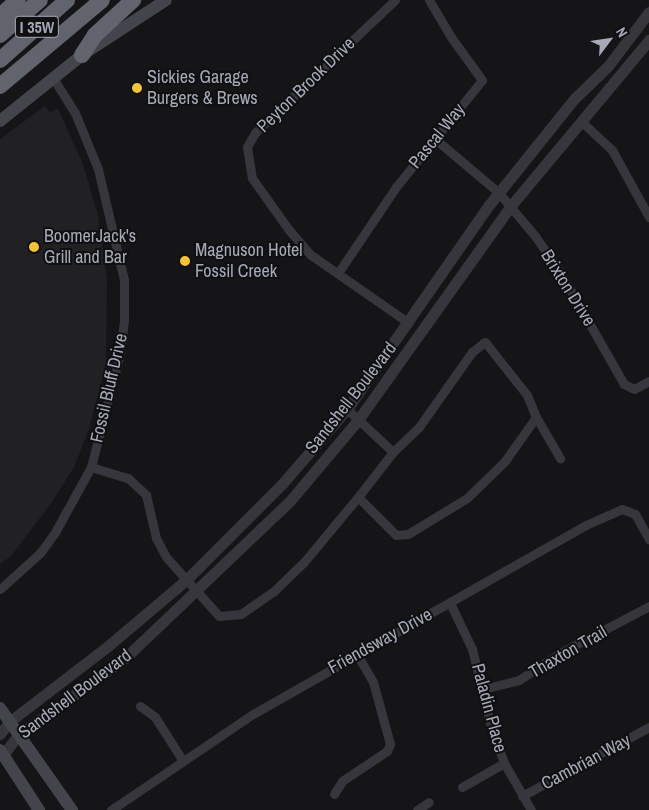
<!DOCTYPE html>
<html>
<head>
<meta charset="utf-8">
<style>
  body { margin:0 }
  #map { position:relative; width:649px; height:810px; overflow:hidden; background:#151517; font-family:"Archivo Narrow",sans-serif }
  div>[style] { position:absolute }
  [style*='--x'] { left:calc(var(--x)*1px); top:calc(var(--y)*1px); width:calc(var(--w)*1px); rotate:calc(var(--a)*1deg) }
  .built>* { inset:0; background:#212124 }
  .minor>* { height:9px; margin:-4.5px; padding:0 4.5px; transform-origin:4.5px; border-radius:4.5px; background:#36363c }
  .tertiary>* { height:11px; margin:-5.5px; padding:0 5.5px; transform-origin:5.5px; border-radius:5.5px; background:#36363c }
  .secondary>* { height:12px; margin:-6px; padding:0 6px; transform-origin:6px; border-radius:6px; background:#44454c }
  .motorway>* { height:16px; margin:-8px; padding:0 8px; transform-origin:8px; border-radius:8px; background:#62646d }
  .dots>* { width:14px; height:14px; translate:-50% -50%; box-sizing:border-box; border:2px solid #101012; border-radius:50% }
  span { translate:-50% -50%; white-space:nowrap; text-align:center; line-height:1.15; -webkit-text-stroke:4px #101012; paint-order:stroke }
  .shield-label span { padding:1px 4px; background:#101012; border:1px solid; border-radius:4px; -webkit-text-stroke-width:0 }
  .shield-label { font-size:16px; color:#a6aab7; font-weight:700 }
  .poi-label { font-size:18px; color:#a6aab7 }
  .left { translate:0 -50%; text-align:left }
  .street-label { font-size:18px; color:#a6aab7 }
  .north { position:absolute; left:584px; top:15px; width:50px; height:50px; -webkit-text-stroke:4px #101012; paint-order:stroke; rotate:59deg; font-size:14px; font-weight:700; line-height:20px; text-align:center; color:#a6aab7 }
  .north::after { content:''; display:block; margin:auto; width:18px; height:22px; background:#a6aab7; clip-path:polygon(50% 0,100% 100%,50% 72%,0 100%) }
</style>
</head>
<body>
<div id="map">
  <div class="built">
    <div style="clip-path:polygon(45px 106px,50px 112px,58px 109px,83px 164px,98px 216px,107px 279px,106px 365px,89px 429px,74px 467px,52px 502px,11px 556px,0 564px,0 139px)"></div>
  </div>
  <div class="minor">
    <div style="--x:395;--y:0;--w:193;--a:136.5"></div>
    <div style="--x:255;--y:133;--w:16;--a:120"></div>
    <div style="--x:247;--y:147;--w:31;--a:81"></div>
    <div style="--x:252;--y:178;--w:64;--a:54.6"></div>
    <div style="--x:289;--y:230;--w:33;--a:49"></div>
    <div style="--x:311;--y:255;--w:119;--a:34.8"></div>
    <div style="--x:583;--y:123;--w:40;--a:43"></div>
    <div style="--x:612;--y:150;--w:77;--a:61.1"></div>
    <div style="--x:434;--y:138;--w:85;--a:40.2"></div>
    <div style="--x:499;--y:193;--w:56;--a:50.1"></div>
    <div style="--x:535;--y:236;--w:44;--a:55.2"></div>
    <div style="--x:560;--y:272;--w:129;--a:60.3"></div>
    <div style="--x:624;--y:384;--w:11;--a:27"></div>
    <div style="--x:634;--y:389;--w:17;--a:-28"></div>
    <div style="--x:338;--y:273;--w:104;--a:-56"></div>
    <div style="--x:396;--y:187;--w:137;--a:-51.2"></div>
    <div style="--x:482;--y:80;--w:53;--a:-125.8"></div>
    <div style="--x:451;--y:37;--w:43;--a:-120.7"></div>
    <div style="--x:347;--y:409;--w:63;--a:43.1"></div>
    <div style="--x:536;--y:417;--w:54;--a:125.2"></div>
    <div style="--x:505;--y:461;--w:53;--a:135.8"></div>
    <div style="--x:467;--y:498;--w:69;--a:148.6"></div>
    <div style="--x:408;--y:534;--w:12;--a:175"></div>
    <div style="--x:396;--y:535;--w:54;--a:-135"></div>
    <div style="--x:358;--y:497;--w:57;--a:-52.1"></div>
    <div style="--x:393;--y:452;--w:36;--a:-44"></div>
    <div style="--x:419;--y:427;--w:92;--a:-54.8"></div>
    <div style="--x:472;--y:352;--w:16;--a:-38"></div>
    <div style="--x:485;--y:342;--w:68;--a:51.6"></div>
    <div style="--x:527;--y:395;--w:24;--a:68"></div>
    <div style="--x:536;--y:417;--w:48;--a:59.7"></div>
    <div style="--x:91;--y:467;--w:39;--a:17"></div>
    <div style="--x:128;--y:478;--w:25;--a:43"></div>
    <div style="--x:146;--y:495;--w:44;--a:76.9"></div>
    <div style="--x:156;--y:538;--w:21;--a:62"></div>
    <div style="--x:166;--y:557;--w:79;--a:48.1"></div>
    <div style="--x:219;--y:616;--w:22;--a:-5"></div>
    <div style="--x:241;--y:614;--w:39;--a:-35"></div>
    <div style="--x:273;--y:592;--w:43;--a:-44.1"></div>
    <div style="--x:304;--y:562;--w:85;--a:-50.3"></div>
    <div style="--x:0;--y:589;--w:54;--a:-42"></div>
    <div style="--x:40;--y:553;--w:24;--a:-54"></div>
    <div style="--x:54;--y:534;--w:77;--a:-61.1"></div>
    <div style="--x:91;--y:467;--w:118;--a:-75.7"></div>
    <div style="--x:120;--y:353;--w:32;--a:-83"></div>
    <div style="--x:124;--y:321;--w:41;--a:-90"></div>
    <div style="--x:124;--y:280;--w:114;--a:-103.2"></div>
    <div style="--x:98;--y:169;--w:61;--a:-112.3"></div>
    <div style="--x:75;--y:113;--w:40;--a:-122"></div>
    <div style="--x:450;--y:603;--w:51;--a:64.4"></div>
    <div style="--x:472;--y:649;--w:84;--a:76.3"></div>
    <div style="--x:492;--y:731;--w:34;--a:69"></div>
    <div style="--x:504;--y:763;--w:54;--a:60.1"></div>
    <div style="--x:483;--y:689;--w:37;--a:-14"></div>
    <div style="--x:519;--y:680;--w:49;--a:-33.4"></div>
    <div style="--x:560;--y:653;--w:101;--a:-27.8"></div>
    <div style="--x:140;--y:706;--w:19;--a:36"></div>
    <div style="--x:155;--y:717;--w:52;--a:57.5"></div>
    <div style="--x:462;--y:787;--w:48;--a:-29.7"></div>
    <div style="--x:334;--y:794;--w:15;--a:-58"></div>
    <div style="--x:342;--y:781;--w:54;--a:-33.7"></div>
    <div style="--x:387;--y:751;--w:8;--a:-67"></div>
    <div style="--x:390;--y:744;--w:64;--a:-105.3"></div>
    <div style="--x:373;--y:682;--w:34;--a:-120"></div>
    <div style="--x:522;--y:796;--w:145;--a:-28.5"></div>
    <div style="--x:111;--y:810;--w:171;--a:-34.1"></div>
    <div style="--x:253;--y:714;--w:383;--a:-29.6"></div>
    <div style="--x:586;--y:525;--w:39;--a:-24"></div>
    <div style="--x:622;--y:509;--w:14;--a:21"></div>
    <div style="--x:635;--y:514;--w:29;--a:61"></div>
    <div style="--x:417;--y:810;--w:14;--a:-34"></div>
  </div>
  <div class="tertiary">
    <div style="--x:0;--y:734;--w:15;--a:-53"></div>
    <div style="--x:9;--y:722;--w:125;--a:-37.5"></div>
    <div style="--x:108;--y:646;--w:101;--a:-40.2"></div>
    <div style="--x:185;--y:581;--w:137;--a:-45"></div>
    <div style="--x:282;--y:484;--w:99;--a:-49.1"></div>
    <div style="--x:347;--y:409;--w:249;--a:-55.2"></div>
    <div style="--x:489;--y:205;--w:136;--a:-51.3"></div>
    <div style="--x:574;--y:99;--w:47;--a:-44.1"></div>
    <div style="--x:608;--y:66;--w:68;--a:-52.8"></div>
    <div style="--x:3;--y:755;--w:25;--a:-53"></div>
    <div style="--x:18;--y:735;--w:132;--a:-35.7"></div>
    <div style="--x:125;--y:658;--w:226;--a:-43.6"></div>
    <div style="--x:289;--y:502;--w:107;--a:-49.9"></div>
    <div style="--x:358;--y:420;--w:260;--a:-54.5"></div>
    <div style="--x:509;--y:208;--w:219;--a:-50.2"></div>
  </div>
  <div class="secondary">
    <div style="--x:0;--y:121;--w:105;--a:-38.8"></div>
    <div style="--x:82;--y:55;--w:100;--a:-33.2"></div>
    <div style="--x:0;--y:708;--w:125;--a:54.8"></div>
    <div style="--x:0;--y:750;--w:72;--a:57"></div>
  </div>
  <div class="motorway">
    <div style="--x:0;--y:16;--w:24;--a:-42"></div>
    <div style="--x:0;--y:35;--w:53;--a:-41.2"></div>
    <div style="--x:82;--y:55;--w:24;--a:-57"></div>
    <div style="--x:95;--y:35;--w:52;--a:-42.6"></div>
    <div style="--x:0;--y:60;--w:90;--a:-41.8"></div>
    <div style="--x:0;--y:86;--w:133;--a:-40.1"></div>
  </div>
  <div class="dots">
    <div style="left:137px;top:88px;background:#f6c42e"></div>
    <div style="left:34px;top:247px;background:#f6c42e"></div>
    <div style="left:185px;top:261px;background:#f6c42e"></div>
  </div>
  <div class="shield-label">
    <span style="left:37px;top:27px">I 35W</span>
  </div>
  <div class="poi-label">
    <span class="left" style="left:147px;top:88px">Sickies Garage<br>Burgers &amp; Brews</span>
    <span class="left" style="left:44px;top:247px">BoomerJack's<br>Grill and Bar</span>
    <span class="left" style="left:195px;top:261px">Magnuson Hotel<br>Fossil Creek</span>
  </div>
  <div class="street-label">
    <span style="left:306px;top:85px;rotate:-44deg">Peyton Brook Drive</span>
    <span style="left:437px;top:136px;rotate:-51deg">Pascal Way</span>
    <span style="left:568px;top:288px;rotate:58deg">Brixton Drive</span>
    <span style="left:109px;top:388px;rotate:-77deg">Fossil Bluff Drive</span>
    <span style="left:351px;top:398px;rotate:-52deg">Sandshell Boulevard</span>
    <span style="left:380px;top:641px;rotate:-29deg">Friendsway Drive</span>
    <span style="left:568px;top:652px;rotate:-30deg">Thaxton Trail</span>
    <span style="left:75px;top:694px;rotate:-37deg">Sandshell Boulevard</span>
    <span style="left:489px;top:708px;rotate:75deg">Paladin Place</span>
    <span style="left:586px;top:762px;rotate:-28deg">Cambrian Way</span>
  </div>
  <div class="north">N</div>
</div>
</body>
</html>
